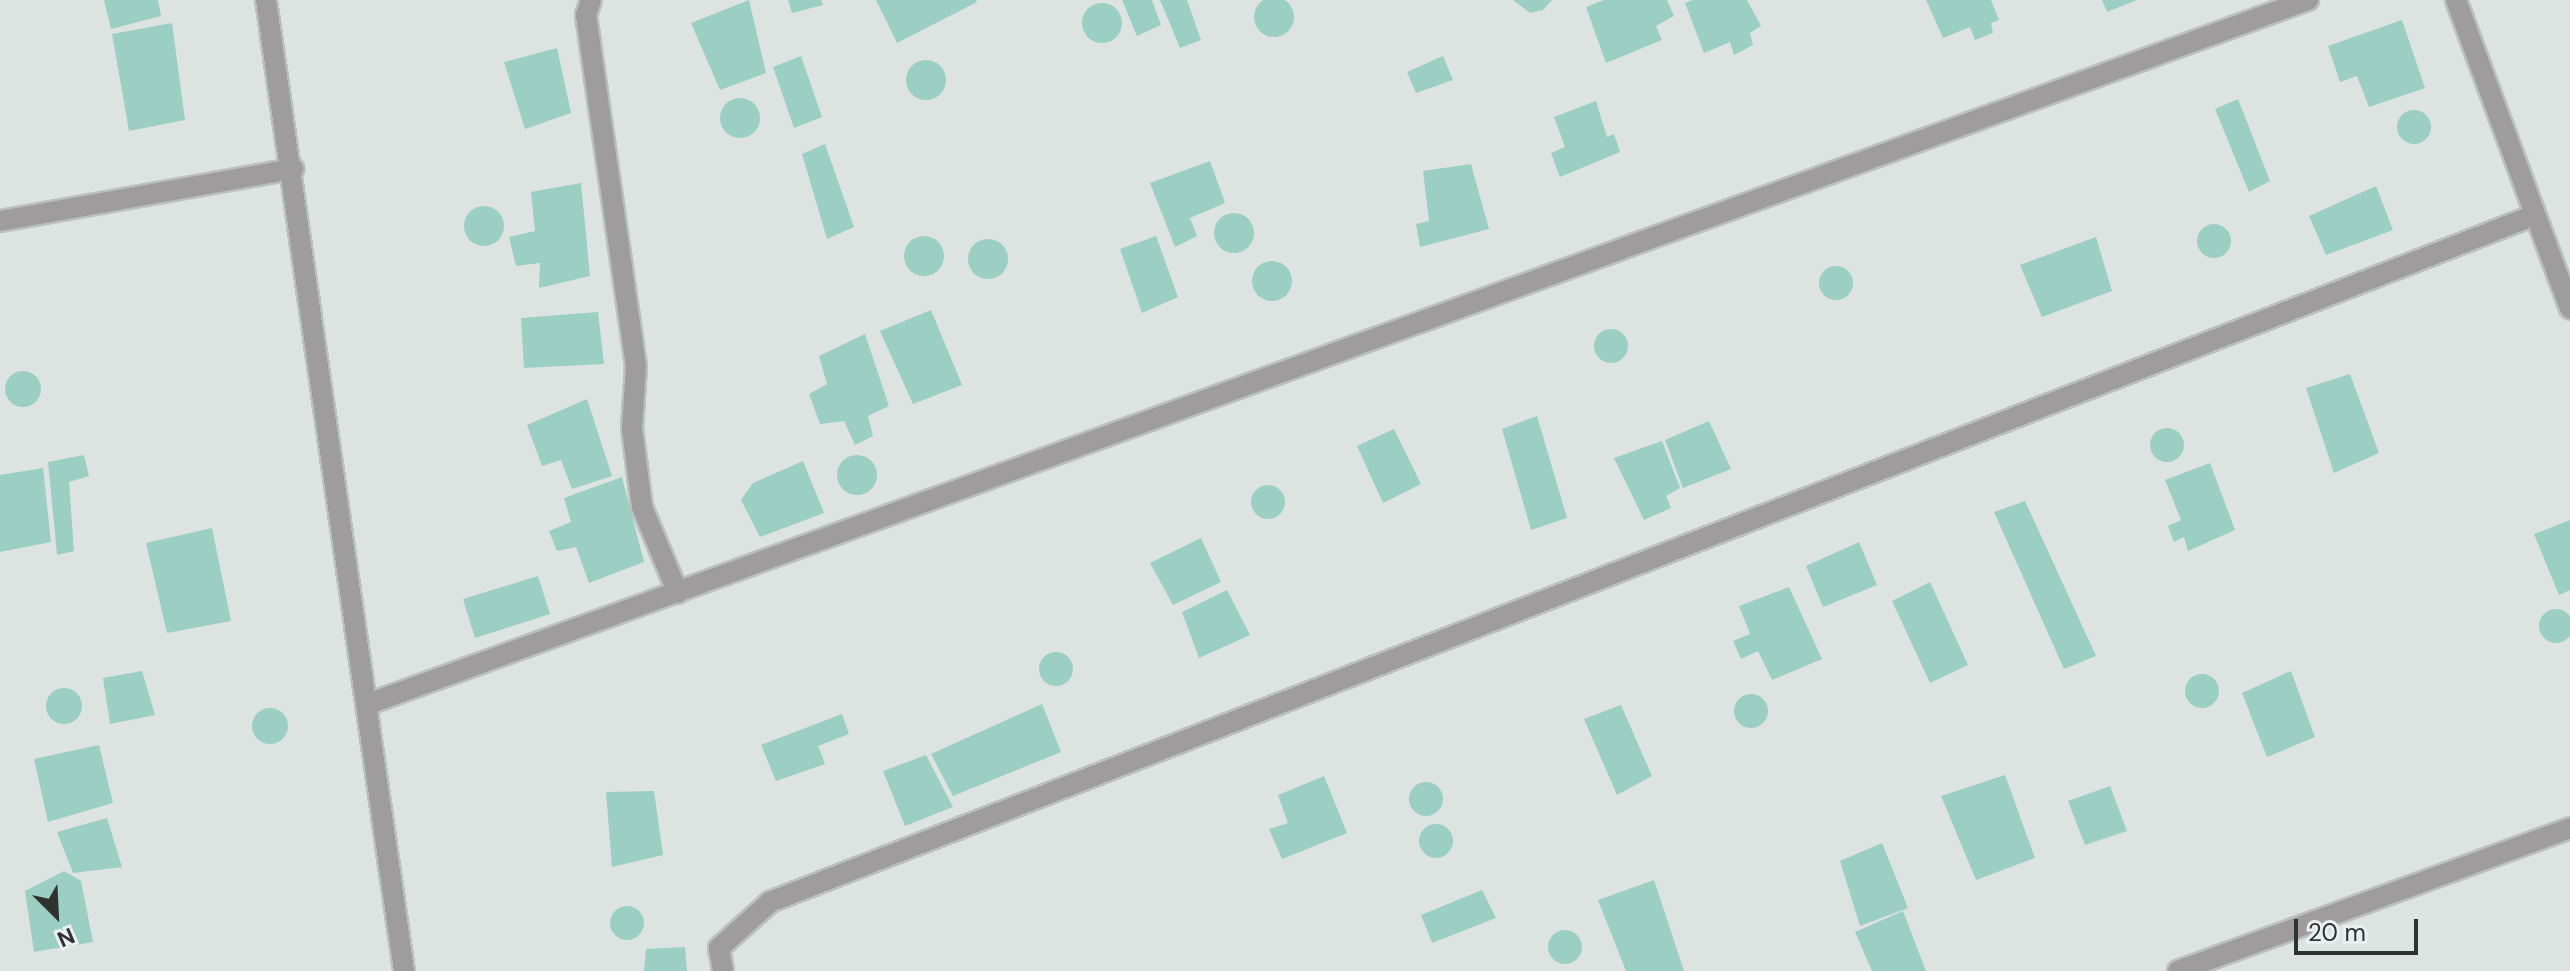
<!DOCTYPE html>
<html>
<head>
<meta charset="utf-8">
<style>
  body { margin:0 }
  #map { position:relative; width:2570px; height:971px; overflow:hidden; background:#dde3e1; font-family:"DM Sans",sans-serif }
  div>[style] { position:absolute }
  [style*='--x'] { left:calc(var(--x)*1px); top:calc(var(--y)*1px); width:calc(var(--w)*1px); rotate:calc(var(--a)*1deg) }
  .building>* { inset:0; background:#9ccfc3 }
  .round { border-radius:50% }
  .roads { filter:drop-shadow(2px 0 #bac0be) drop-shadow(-2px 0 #bac0be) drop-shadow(0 2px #bac0be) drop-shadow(0 -2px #bac0be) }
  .minor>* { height:20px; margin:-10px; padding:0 10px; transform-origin:10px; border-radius:10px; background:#9e9c9d }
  span { translate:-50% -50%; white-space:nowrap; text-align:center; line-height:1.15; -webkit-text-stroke:8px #eaf0ef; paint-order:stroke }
  .north { position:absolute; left:16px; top:875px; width:80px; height:80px; -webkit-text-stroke:6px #eaf0ef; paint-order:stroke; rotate:156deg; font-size:22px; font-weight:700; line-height:32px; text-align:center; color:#303232 }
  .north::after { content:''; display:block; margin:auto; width:28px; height:36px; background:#303232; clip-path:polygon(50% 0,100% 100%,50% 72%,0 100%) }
  .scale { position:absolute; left:2294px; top:919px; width:124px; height:36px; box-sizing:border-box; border:4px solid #303232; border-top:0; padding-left:10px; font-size:24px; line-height:28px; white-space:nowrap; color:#303232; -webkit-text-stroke:6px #eaf0ef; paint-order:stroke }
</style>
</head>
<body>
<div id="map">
  <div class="building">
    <div class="round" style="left:1254px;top:-3px;width:40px;height:40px"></div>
    <div style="clip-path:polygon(104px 0,158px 0,161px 16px,111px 29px)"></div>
    <div style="clip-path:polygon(749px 0,766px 73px,720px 90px,691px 23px)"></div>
    <div style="clip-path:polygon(788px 0,821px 0,823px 5px,792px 13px)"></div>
    <div style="clip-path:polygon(876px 0,976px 0,977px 2px,897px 43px)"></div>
    <div style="clip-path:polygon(1122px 0,1152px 0,1161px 25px,1137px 36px)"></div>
    <div style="clip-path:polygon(1160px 0,1187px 0,1201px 40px,1180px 48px)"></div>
    <div style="clip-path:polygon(1513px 0,1552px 0,1543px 10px,1530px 13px)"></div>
    <div style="clip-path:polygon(1604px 0,1667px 0,1674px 16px,1656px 26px,1662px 40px,1606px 63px,1586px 7px)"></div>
    <div style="clip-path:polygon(1693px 0,1747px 0,1761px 26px,1750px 33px,1753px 45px,1734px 55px,1730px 42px,1704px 53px,1685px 3px)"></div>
    <div style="clip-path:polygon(1926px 0,1991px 0,1999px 20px,1991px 23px,1993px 33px,1975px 40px,1970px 27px,1943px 38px)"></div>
    <div style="clip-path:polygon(2102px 0,2137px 0,2107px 12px)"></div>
    <div class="round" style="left:1082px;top:3px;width:40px;height:40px"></div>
    <div style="clip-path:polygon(2402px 20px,2425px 88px,2369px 107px,2357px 76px,2340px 82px,2328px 46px)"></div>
    <div style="clip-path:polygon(172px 23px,185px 120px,129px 131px,112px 34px)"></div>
    <div style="clip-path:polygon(557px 48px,571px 113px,525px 129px,504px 62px)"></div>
    <div style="clip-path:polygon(801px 56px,822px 117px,794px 128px,773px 67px)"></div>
    <div style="clip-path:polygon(1443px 56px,1453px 80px,1416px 93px,1407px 72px)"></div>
    <div class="round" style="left:906px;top:60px;width:40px;height:40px"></div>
    <div class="round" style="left:720px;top:98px;width:40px;height:40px"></div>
    <div style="clip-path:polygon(2238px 99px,2270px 181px,2249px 192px,2215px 109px)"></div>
    <div style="clip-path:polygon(1596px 101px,1607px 137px,1614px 134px,1620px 152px,1560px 177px,1551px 153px,1565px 147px,1554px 117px)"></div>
    <div class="round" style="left:2397px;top:110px;width:34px;height:34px"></div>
    <div style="clip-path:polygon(825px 144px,854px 227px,827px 239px,802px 154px)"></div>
    <div style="clip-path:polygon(1210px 161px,1225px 203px,1190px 218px,1197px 236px,1175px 247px,1150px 183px)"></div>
    <div style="clip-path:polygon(1471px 164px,1489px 229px,1420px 247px,1416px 224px,1429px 221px,1423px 171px)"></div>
    <div style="clip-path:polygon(581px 183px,590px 276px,539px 288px,540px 263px,516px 266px,509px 237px,535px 231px,531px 192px)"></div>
    <div style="clip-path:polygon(2376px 186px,2393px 230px,2326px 255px,2309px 216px)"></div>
    <div class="round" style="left:464px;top:206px;width:40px;height:40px"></div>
    <div class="round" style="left:1214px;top:213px;width:40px;height:40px"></div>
    <div class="round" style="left:2197px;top:224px;width:34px;height:34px"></div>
    <div class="round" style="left:904px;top:236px;width:40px;height:40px"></div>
    <div style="clip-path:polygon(1156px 236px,1178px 297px,1142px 313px,1120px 249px)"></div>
    <div style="clip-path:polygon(2096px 237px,2112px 291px,2042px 317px,2020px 265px)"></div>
    <div class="round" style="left:968px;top:239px;width:40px;height:40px"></div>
    <div class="round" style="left:1252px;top:261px;width:40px;height:40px"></div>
    <div class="round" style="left:1819px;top:266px;width:34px;height:34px"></div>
    <div style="clip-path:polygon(931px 310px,962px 385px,913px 404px,880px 331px)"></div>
    <div style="clip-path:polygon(598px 312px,604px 364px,524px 368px,521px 318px)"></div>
    <div class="round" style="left:1594px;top:329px;width:34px;height:34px"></div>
    <div style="clip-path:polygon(865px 334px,889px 406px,868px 416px,873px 436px,855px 445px,844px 421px,820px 424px,809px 394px,827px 384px,819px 356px)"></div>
    <div class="round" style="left:5px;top:371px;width:36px;height:36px"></div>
    <div style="clip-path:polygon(2350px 374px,2379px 453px,2334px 473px,2306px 388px)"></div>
    <div style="clip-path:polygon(587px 399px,612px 476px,572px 489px,561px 460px,542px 466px,527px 425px)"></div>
    <div style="clip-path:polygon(1537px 416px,1567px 518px,1531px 530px,1502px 429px)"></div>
    <div style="clip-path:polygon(1709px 421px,1731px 469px,1683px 488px,1665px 440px)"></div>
    <div class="round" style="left:2150px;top:428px;width:34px;height:34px"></div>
    <div style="clip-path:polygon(1394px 429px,1421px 484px,1383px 503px,1357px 446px)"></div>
    <div style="clip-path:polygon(1662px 441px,1680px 488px,1666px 496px,1671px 508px,1644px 520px,1614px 458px)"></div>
    <div class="round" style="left:837px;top:455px;width:40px;height:40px"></div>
    <div style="clip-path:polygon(84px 455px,89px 476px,69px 482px,74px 551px,57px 555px,48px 462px)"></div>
    <div style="clip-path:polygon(803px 461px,824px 513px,760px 537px,741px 500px,753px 483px)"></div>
    <div style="clip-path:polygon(2210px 463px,2235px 530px,2188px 551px,2184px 537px,2174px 542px,2168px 526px,2181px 520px,2165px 480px)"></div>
    <div style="clip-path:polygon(43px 468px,51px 542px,0 552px,0 475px)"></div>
    <div style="clip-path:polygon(622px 477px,644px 562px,589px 583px,576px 547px,557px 551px,549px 531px,571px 522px,564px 498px)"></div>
    <div class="round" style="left:1251px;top:485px;width:34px;height:34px"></div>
    <div style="clip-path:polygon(2025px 501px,2096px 656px,2064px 669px,1994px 512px)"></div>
    <div style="clip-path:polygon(2570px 520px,2570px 590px,2559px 595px,2534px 534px)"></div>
    <div style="clip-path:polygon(212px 528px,231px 621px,167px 633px,146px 543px)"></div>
    <div style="clip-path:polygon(1201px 538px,1221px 582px,1173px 605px,1150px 563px)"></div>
    <div style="clip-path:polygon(1859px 542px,1877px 585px,1823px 607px,1806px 566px)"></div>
    <div style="clip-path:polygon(538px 576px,550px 614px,475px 638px,463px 599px)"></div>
    <div style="clip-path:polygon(1930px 582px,1968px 665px,1930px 683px,1892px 601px)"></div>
    <div style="clip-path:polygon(1789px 587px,1822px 659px,1772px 680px,1758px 651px,1741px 659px,1733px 641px,1750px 634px,1739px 606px)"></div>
    <div style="clip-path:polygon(1227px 590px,1250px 635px,1199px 658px,1182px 612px)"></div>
    <div class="round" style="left:2539px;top:609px;width:34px;height:34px"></div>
    <div class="round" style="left:1039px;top:652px;width:34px;height:34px"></div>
    <div style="clip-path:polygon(142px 671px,155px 715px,110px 724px,103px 678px)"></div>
    <div style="clip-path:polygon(2291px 671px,2315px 737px,2267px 757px,2242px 693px)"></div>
    <div class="round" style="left:2185px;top:674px;width:34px;height:34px"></div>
    <div class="round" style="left:46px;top:688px;width:36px;height:36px"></div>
    <div class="round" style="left:1734px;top:694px;width:34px;height:34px"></div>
    <div style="clip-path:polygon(1042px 704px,1061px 752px,953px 796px,931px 754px)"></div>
    <div style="clip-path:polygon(1621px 705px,1652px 776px,1617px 795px,1584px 719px)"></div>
    <div class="round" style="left:252px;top:708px;width:36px;height:36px"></div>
    <div style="clip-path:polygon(842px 714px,849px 734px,818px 746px,825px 764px,776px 781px,761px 745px)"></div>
    <div style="clip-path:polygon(99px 745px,113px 803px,48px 822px,34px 759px)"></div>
    <div style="clip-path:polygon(926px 755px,953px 807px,905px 826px,883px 771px)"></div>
    <div style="clip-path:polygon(2005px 775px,2035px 858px,1976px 880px,1941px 796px)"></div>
    <div style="clip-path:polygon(1324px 776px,1347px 833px,1282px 859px,1269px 829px,1288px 823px,1278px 795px)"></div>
    <div class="round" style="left:1409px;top:782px;width:34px;height:34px"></div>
    <div style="clip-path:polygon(2110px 786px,2127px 831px,2085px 845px,2068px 801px)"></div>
    <div style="clip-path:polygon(654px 791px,663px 855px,612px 867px,606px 792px)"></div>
    <div style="clip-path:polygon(107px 818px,122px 867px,73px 873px,57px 832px)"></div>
    <div class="round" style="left:1419px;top:824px;width:34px;height:34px"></div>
    <div style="clip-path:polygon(1882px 843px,1908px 908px,1860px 926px,1840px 861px)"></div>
    <div style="clip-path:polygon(64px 871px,81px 881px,93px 942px,34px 952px,25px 891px)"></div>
    <div style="clip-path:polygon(1654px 880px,1684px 971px,1626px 971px,1598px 900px)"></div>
    <div style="clip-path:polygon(1482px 890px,1496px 918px,1432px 943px,1421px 915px)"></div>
    <div class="round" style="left:610px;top:906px;width:34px;height:34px"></div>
    <div style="clip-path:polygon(1903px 911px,1926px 971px,1872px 971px,1855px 932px)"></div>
    <div class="round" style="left:1548px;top:930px;width:34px;height:34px"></div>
    <div style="clip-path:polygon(685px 947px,687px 971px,644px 971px,646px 949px)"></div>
  </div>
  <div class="roads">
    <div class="minor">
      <div style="--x:266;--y:0;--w:981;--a:81.91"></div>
      <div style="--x:591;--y:0;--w:16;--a:108"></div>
      <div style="--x:586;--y:15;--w:355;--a:81.9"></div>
      <div style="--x:636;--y:366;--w:62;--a:93.7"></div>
      <div style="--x:632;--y:428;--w:80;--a:82.8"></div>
      <div style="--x:642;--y:507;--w:93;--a:67.3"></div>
      <div style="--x:2456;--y:0;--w:329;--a:69.7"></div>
      <div style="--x:0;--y:221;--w:298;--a:-10.1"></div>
      <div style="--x:368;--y:704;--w:2064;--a:-19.95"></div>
      <div style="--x:723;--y:971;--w:23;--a:-100"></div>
      <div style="--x:719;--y:948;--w:69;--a:-42"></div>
      <div style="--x:770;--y:902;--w:1894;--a:-21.27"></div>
      <div style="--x:2178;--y:971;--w:417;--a:-20"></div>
    </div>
  </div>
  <div class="north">N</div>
  <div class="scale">20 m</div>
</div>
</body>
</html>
